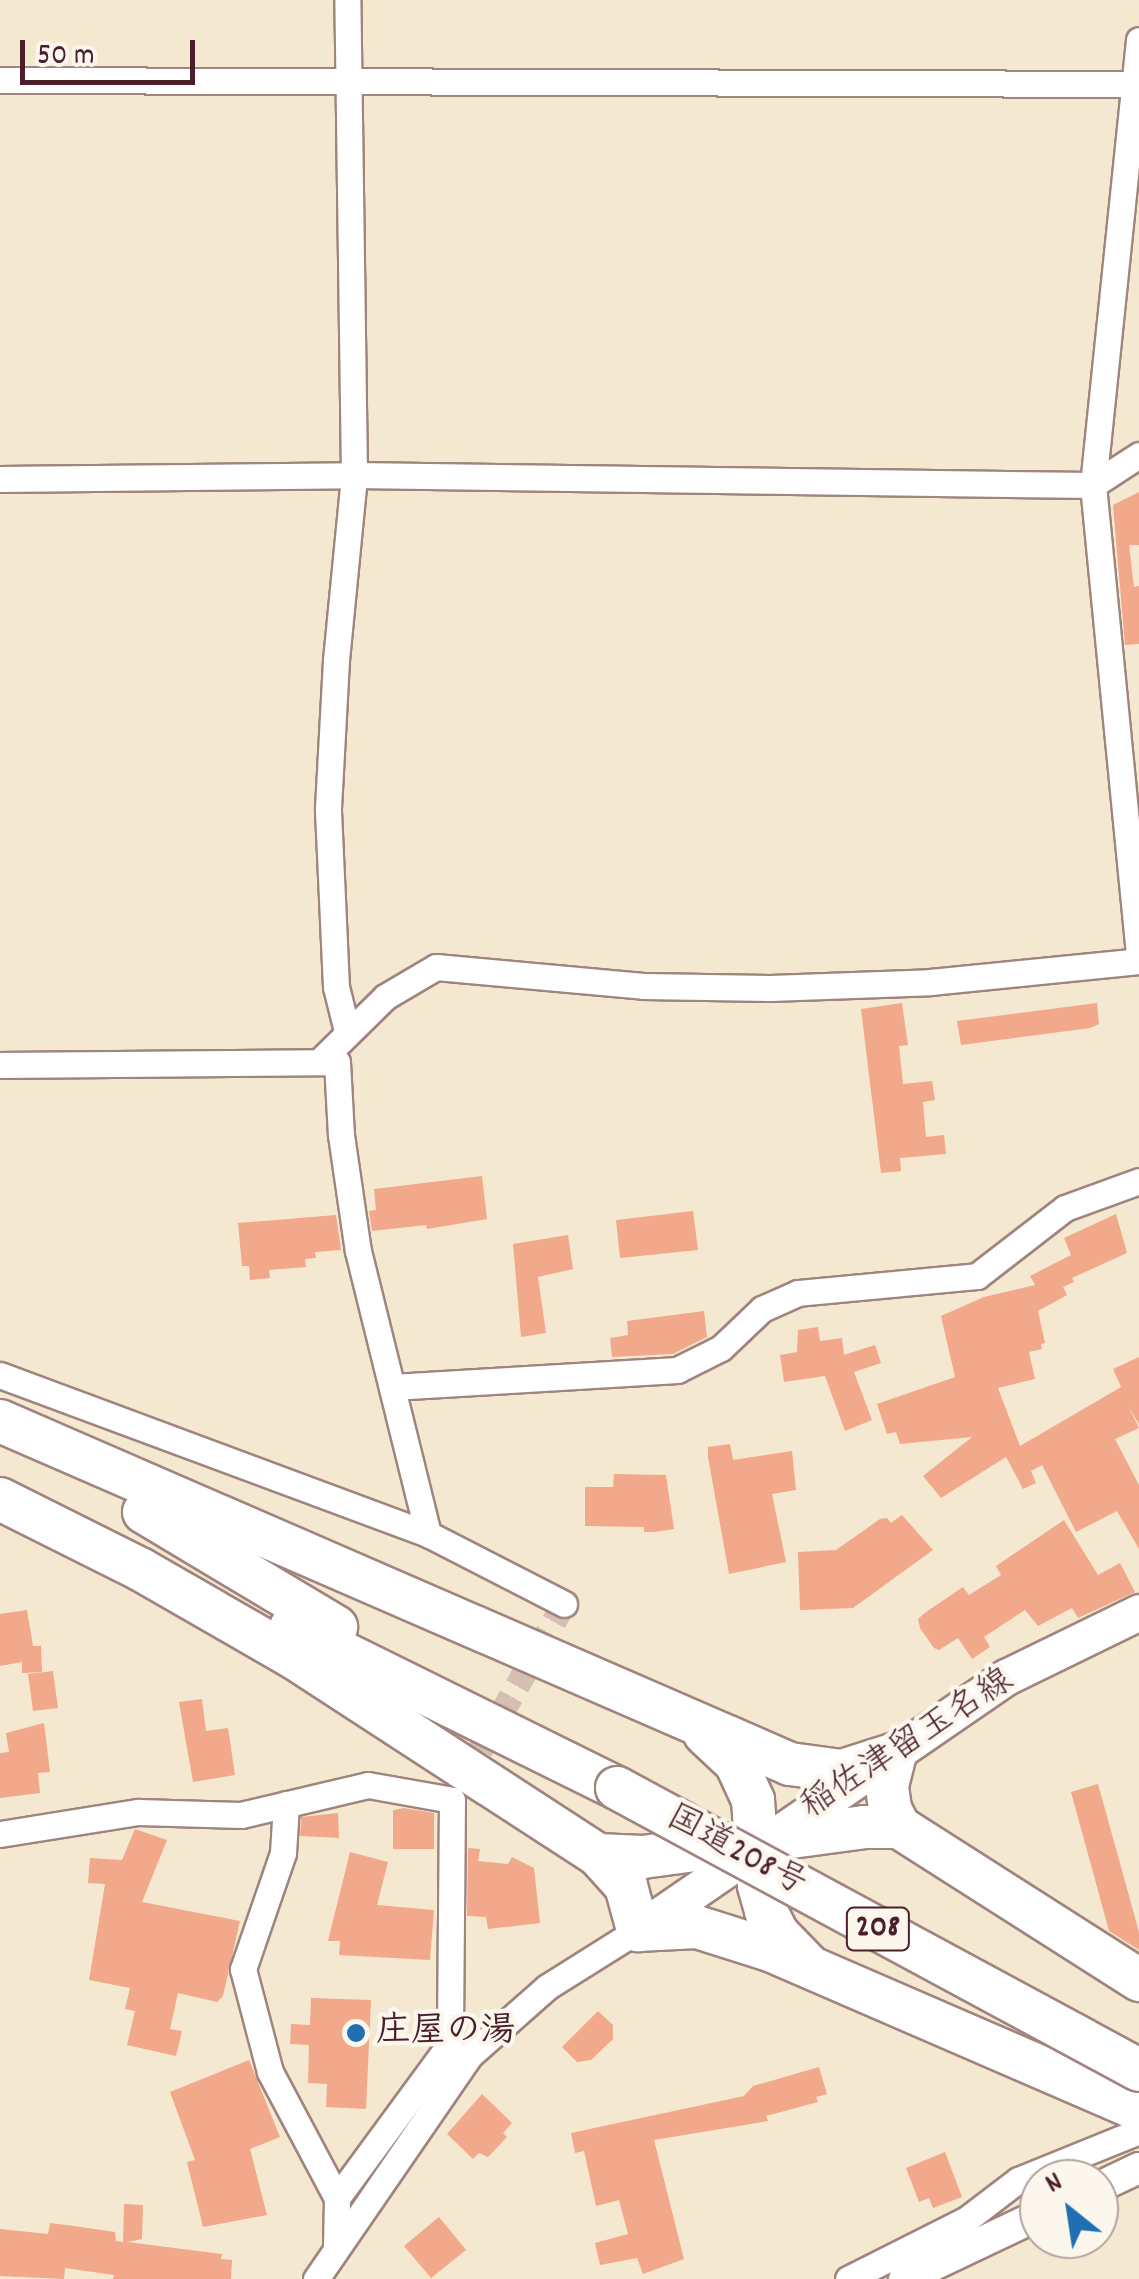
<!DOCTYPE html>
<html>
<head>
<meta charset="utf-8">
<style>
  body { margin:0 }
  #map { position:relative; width:1139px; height:2279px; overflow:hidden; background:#f5e8d1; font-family:Dekko,"Klee One",sans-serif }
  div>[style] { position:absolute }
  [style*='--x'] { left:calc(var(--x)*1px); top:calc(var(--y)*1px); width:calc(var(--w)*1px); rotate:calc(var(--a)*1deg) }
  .building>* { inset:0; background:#f2a88a }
  .minor-tunnel>* { height:25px; margin-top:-12.5px; transform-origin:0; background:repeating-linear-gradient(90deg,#d3c0b0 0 25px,transparent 0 37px) }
  .roads { filter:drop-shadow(2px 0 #a0847e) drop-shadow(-2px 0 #a0847e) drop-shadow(0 2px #a0847e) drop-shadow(0 -2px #a0847e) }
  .minor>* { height:25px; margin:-12.5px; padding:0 12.5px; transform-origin:12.5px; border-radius:12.5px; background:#fff }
  .tertiary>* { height:30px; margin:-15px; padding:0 15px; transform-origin:15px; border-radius:15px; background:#fff }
  .secondary>* { height:35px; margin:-17.5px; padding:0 17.5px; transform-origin:17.5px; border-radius:17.5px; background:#fff }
  .trunk>* { height:42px; margin:-21px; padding:0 21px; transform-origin:21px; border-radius:21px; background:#fff }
  .bridges { filter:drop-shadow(2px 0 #a0847e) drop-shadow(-2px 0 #a0847e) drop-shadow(0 2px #a0847e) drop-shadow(0 -2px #a0847e) }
  .trunk-bridge>* { height:42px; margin:-21px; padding:0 21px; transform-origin:21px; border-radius:21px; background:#fff }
  .dots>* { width:28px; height:28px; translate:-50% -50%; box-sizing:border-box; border:5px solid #fbf7ec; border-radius:50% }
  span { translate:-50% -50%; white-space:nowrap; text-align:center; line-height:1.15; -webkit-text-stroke:9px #fbf7ec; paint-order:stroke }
  .shield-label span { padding:2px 8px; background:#fbf7ec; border:2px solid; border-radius:8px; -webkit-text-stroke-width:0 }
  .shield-label { font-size:32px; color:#4a1f2b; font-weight:700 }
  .street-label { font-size:35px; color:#4a1f2b }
  .poi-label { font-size:35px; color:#4a1f2b; font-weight:700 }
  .left { translate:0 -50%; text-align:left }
  .north { position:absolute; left:1019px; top:2159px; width:100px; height:100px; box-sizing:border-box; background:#fbf7ec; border:2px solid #b4a19f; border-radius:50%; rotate:330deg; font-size:28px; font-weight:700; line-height:40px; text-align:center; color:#4a1f2b }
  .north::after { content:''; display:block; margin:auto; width:35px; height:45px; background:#1f6fb2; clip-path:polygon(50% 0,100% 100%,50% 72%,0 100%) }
  .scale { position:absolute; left:20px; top:40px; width:175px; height:45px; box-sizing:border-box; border:5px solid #4a1f2b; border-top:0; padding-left:12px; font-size:30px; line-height:35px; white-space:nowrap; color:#4a1f2b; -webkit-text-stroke:8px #fbf7ec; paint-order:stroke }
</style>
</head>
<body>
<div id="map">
  <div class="building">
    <div style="clip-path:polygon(1139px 492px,1139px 545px,1129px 545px,1134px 587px,1139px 586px,1139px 644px,1125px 645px,1113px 505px)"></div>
    <div style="clip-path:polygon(902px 1003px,908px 1045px,899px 1046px,903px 1084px,932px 1081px,935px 1100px,923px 1102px,926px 1137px,944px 1135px,946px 1154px,900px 1158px,901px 1171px,881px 1173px,861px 1009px)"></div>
    <div style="clip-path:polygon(1097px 1003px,1099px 1024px,1090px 1028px,961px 1045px,957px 1021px)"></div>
    <div style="clip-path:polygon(482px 1176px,487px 1219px,427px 1229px,426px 1225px,372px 1231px,369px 1211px,376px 1210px,374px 1189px)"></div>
    <div style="clip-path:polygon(693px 1211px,698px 1250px,620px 1258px,616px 1220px)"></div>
    <div style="clip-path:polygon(1116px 1214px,1127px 1253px,1072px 1278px,1074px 1282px,1063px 1287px,1067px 1295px,1038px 1311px,1045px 1343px,1041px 1344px,1042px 1349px,1029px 1352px,1035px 1379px,998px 1388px,1020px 1446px,1121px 1387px,1113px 1369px,1139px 1357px,1139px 1424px,1128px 1406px,1139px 1428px,1115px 1439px,1139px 1485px,1139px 1549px,1117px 1511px,1076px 1532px,1042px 1465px,1031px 1471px,1036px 1483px,1023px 1489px,1006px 1457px,941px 1498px,923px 1476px,972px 1437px,900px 1444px,896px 1432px,887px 1434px,877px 1404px,955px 1377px,941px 1316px,984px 1297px,1035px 1285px,1030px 1276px,1071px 1255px,1064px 1238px)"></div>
    <div style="clip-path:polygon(336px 1215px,341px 1250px,315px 1252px,316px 1258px,305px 1259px,306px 1267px,269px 1270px,270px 1278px,250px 1280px,249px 1266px,242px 1266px,238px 1223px)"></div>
    <div style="clip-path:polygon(568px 1235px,573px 1269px,538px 1277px,546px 1333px,521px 1337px,513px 1244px)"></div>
    <div style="clip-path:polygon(704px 1311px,707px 1337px,673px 1354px,612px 1357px,610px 1338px,628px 1335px,627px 1321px)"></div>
    <div style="clip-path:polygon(818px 1327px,820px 1341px,842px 1338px,844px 1355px,875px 1345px,881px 1363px,854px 1372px,872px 1420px,845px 1431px,825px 1376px,784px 1382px,780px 1355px,797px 1352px,798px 1330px)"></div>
    <div style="clip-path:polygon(730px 1444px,733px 1460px,792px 1451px,796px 1490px,772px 1494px,786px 1562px,729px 1574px,708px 1457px,708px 1447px)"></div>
    <div style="clip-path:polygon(614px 1474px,666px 1475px,674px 1529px,654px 1532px,644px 1532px,644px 1527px,585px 1526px,585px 1487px,613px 1487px)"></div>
    <div style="clip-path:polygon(902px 1515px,933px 1550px,853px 1608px,800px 1610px,798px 1552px,836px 1550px,880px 1519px,887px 1518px,891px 1523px)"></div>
    <div style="clip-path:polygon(1064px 1520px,1098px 1575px,1120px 1563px,1135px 1592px,1078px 1618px,1072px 1608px,1038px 1626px,1025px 1610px,984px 1637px,990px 1647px,972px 1659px,958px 1638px,939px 1650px,934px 1648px,920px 1628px,918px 1619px,926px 1612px,963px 1587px,969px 1595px,1001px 1575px,996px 1566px)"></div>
    <div style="clip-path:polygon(27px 1610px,33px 1646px,41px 1646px,42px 1672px,22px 1673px,22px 1662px,0 1666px,0 1614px)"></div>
    <div style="clip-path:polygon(53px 1671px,58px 1708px,33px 1711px,28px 1674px)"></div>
    <div style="clip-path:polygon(202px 1699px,206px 1731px,228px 1728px,235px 1775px,193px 1782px,179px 1702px)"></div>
    <div style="clip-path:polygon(44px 1723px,50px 1772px,38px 1773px,40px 1793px,0 1798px,0 1753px,9px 1752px,6px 1733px)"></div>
    <div style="clip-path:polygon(1098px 1784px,1139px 1932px,1139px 1950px,1109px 1931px,1071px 1792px)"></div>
    <div style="clip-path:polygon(404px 1808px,434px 1813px,434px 1849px,393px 1849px,393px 1810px)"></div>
    <div style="clip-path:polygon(338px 1813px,339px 1838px,300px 1836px,301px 1817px)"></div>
    <div style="clip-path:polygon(135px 1829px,167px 1840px,142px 1902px,240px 1921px,223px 1996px,217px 2002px,178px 1993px,170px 2029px,182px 2031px,176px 2056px,127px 2045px,135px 2011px,125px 2009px,130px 1988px,89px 1980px,105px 1884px,88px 1883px,90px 1858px,122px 1860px)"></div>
    <div style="clip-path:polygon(468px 1848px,480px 1849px,478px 1861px,508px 1864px,512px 1857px,534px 1868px,540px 1923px,488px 1929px,486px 1917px,467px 1916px)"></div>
    <div style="clip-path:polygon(350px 1852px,388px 1862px,377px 1905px,434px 1910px,430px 1960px,339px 1955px,340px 1941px,328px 1941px)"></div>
    <div style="clip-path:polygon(311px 1998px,371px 2000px,366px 2109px,326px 2107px,327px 2084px,308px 2083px,309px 2045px,290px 2044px,291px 2024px,310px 2025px)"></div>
    <div style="clip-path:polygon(598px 2011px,613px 2025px,613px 2039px,591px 2060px,577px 2062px,562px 2047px)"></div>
    <div style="clip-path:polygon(249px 2060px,280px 2137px,250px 2149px,267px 2215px,203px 2227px,187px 2162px,195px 2160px,170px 2092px)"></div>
    <div style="clip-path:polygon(819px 2067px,827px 2094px,816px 2097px,818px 2102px,766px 2116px,768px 2121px,654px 2140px,684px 2259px,643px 2274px,637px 2258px,600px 2265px,595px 2243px,628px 2234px,619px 2200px,596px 2206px,584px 2151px,575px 2153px,571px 2133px,744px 2096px,753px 2086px)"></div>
    <div style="clip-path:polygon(482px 2094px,512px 2123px,503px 2133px,507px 2137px,488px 2157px,479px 2153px,473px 2159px,447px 2134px)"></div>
    <div style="clip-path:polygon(945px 2152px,962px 2197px,933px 2208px,929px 2198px,919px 2202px,906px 2168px)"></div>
    <div style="clip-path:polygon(124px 2204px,143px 2205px,142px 2239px,127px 2242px,222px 2254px,221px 2259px,232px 2260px,231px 2279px,113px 2279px,114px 2275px,65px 2268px,64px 2279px,0 2276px,0 2229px,48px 2234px,50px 2223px,74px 2226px,115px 2232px,116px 2241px,123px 2242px)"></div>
    <div style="clip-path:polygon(439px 2217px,466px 2250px,431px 2278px,404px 2246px)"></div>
  </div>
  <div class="minor-tunnel">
    <div style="--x:462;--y:1782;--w:205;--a:-60.2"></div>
  </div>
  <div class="roads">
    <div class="minor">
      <div style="--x:1139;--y:40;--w:447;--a:95.9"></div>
      <div style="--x:1093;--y:485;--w:474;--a:84.4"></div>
      <div style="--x:0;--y:80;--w:1134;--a:0.2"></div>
      <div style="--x:0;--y:479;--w:354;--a:-0.6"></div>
      <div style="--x:354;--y:475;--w:739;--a:0.78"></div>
      <div style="--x:1093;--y:485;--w:55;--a:-33.1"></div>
      <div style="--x:347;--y:1031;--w:45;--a:-104"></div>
      <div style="--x:336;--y:987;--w:179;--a:-92.6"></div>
      <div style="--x:328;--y:808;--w:148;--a:-86.9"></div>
      <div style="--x:336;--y:660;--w:186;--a:-84.4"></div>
      <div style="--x:354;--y:475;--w:475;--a:-90.8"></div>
      <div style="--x:322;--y:1059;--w:88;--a:-44.5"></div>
      <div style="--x:385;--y:997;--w:59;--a:-30.5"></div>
      <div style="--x:436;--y:967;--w:208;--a:5.2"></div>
      <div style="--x:643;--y:986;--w:127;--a:0.9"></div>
      <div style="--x:770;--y:988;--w:160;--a:-2.1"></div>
      <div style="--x:930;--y:982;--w:210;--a:-5.7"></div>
      <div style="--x:0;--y:1065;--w:337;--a:-0.5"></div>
      <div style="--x:337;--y:1062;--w:73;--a:86.9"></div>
      <div style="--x:341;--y:1135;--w:117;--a:81.7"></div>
      <div style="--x:358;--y:1251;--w:292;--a:76.1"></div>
      <div style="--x:0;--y:1375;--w:457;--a:20.4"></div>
      <div style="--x:428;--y:1534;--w:153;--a:27.2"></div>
      <div style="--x:392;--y:1387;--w:286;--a:-3.4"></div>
      <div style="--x:677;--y:1370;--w:49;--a:-26.6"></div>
      <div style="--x:721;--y:1348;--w:57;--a:-43.6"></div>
      <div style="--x:762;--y:1309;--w:39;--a:-24"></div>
      <div style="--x:798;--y:1293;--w:180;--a:-5.4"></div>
      <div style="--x:977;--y:1276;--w:111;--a:-37.7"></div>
      <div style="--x:1065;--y:1208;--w:79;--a:-20"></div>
      <div style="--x:286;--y:1804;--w:49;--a:93.5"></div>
      <div style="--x:283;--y:1853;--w:123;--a:109"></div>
      <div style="--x:243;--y:1969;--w:106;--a:75.3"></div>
      <div style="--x:270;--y:2072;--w:143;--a:62"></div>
      <div style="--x:0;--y:1834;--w:140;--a:-9.1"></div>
      <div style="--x:138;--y:1812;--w:103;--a:1.7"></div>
      <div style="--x:241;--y:1815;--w:130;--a:-13.3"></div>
      <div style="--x:368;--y:1785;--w:85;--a:10.1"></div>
      <div style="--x:452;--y:1800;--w:244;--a:90.5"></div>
      <div style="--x:450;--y:2044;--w:191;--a:126.3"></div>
      <div style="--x:337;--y:2198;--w:47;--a:91.2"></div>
      <div style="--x:316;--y:2279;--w:272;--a:-55.5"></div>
      <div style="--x:470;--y:2055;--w:103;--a:-41.4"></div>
      <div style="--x:547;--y:1987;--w:107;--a:-32.1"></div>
      <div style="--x:848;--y:2279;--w:133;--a:-26.8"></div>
      <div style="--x:967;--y:2219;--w:64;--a:-37.4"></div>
      <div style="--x:1018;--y:2180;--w:131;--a:-22"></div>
    </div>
    <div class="tertiary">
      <div style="--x:1099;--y:2187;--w:44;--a:-25.4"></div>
      <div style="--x:904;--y:2279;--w:149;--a:-25.4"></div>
    </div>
    <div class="secondary">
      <div style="--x:638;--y:1930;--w:447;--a:-34.5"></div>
      <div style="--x:1006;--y:1677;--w:148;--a:-26"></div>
    </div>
    <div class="trunk">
      <div style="--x:0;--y:1421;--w:861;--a:23.47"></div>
      <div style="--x:790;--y:1764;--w:52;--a:7.7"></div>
      <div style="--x:842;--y:1771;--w:56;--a:-17.8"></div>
      <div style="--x:0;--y:1499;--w:157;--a:26.6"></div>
      <div style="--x:140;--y:1569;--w:177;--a:29.9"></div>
      <div style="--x:293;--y:1657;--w:364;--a:33"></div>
      <div style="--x:598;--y:1855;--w:42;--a:47.9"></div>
      <div style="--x:626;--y:1886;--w:46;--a:74.7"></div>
      <div style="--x:638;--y:1930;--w:59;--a:-2.9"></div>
      <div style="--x:697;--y:1927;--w:77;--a:17.5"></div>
      <div style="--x:770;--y:1950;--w:402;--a:23.4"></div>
      <div style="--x:144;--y:1512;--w:224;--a:30.9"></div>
      <div style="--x:291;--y:1627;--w:364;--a:26.3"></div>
      <div style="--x:705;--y:1734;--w:42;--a:43.1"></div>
      <div style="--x:736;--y:1763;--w:41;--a:65.3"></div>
      <div style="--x:753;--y:1800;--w:86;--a:86"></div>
      <div style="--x:759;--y:1886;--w:26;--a:74"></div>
      <div style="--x:766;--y:1911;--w:25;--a:63"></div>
      <div style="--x:777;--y:1933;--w:43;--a:45.9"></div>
      <div style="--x:895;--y:1754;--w:34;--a:104"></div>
      <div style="--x:887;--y:1787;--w:22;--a:82"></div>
      <div style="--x:890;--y:1809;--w:20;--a:63"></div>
      <div style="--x:899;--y:1827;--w:285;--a:32.5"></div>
      <div style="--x:598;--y:1855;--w:45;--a:2.5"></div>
      <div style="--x:643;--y:1857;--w:223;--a:-7.7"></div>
      <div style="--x:864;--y:1827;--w:35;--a:0"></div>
    </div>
  </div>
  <div class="bridges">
    <div class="trunk-bridge">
      <div style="--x:617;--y:1788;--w:593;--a:28.38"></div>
    </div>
  </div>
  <div class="dots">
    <div style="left:356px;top:2033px;background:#1f6fb2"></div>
  </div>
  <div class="shield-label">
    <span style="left:878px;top:1929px">208</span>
  </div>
  <div class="street-label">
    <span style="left:908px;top:1745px;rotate:-33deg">稲佐津留玉名線</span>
    <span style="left:736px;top:1852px;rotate:28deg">国道208号</span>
  </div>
  <div class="poi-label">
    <span class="left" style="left:376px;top:2033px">庄屋の湯</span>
  </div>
  <div class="north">N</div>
  <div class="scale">50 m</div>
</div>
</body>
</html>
